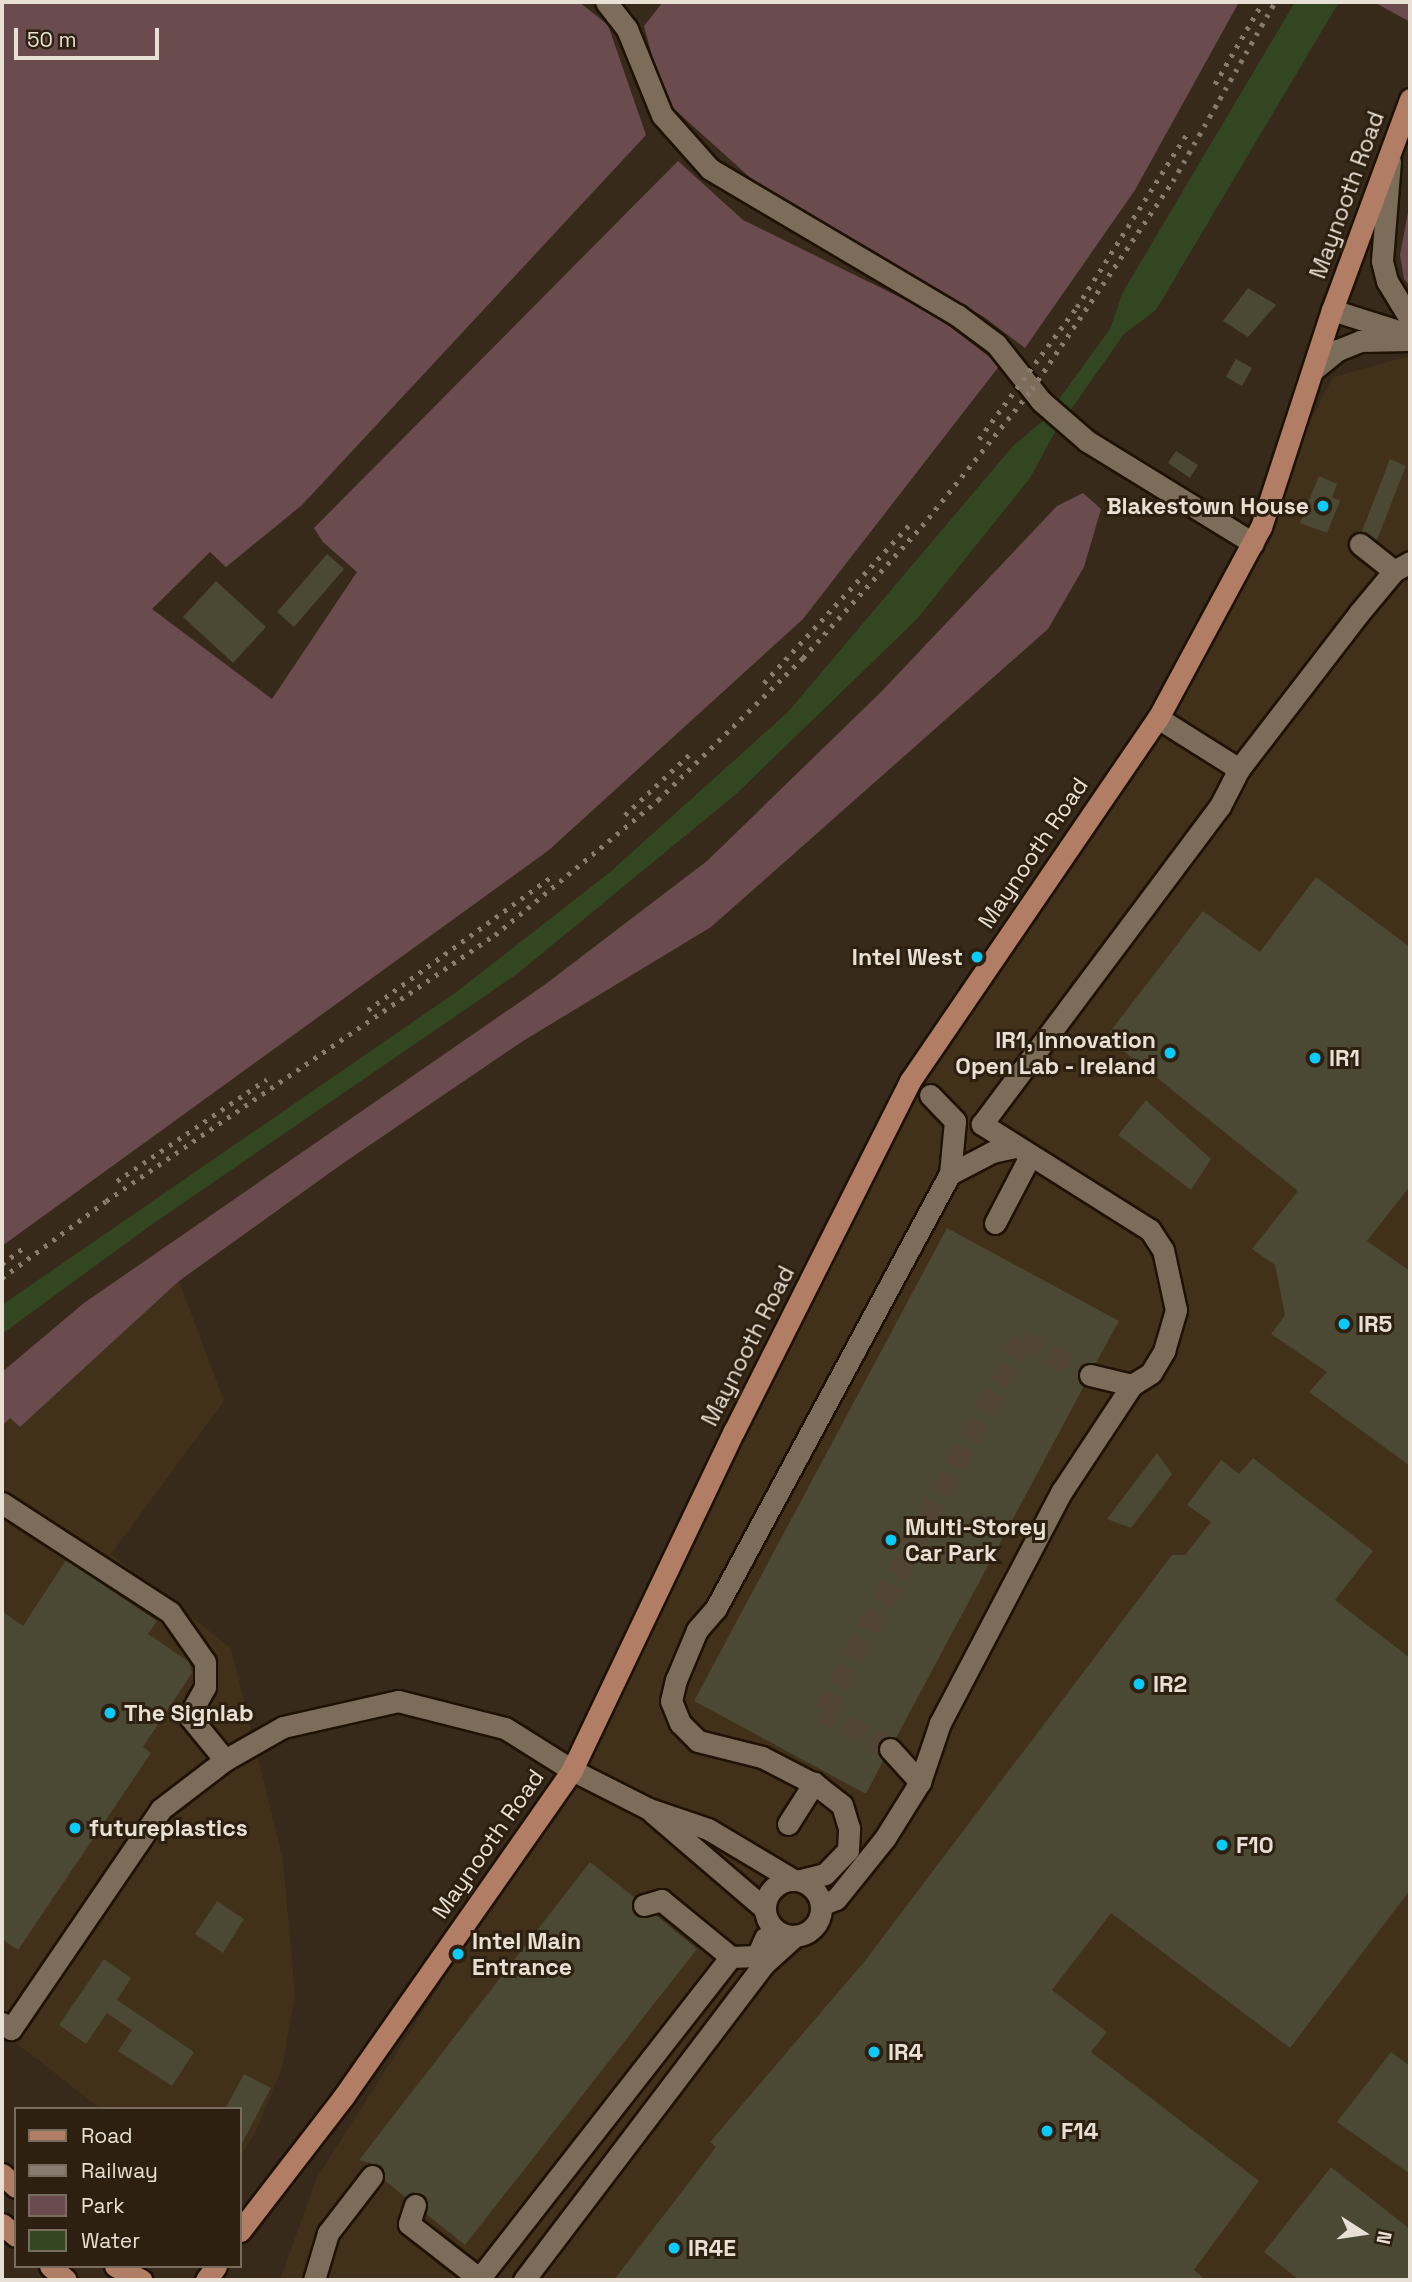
<!DOCTYPE html>
<html>
<head>
<meta charset="utf-8">
<style>
  body { margin:0 }
  #map { position:relative; width:1412px; height:2282px; overflow:hidden; background:#372a1a; font-family:"Space Grotesk",sans-serif }
  div>[style] { position:absolute }
  [style*='--x'] { left:calc(var(--x)*1px); top:calc(var(--y)*1px); width:calc(var(--w)*1px); rotate:calc(var(--a)*1deg) }
  .built>* { inset:0; background:#41301a }
  .green>* { inset:0; background:#6a4c4f }
  .water>* { inset:0; background:#324721 }
  .building>* { inset:0; background:#4b4833 }
  .minor-tunnel>* { height:21px; margin-top:-10.5px; transform-origin:0; background:repeating-linear-gradient(90deg,#524536 0 21px,transparent 0 31px) }
  .roads { filter:drop-shadow(2px 0 #1e1204) drop-shadow(-2px 0 #1e1204) drop-shadow(0 2px #1e1204) drop-shadow(0 -2px #1e1204) }
  .minor>* { height:21px; margin:-10.5px; padding:0 10.5px; transform-origin:10.5px; border-radius:10.5px; background:#7c6d5b }
  .minor>.ring { margin:-10.5px; padding:0; box-sizing:content-box; background:none; border:21px solid #7c6d5b; border-radius:50% }
  .major>* { height:21px; margin:-10.5px; padding:0 10.5px; transform-origin:10.5px; border-radius:10.5px; background:#b17e65 }
  .rail>* { height:5px; margin-top:-2.5px; transform-origin:0; background:repeating-linear-gradient(90deg,#877c6f 0 3.5px,transparent 0 10.5px) }
  .dots>* { width:19px; height:19px; translate:-50% -50%; box-sizing:border-box; border:4px solid #2d2010; border-radius:50% }
  span { translate:-50% -50%; white-space:nowrap; text-align:center; line-height:1.15; -webkit-text-stroke:6px #2d2010; paint-order:stroke }
  .street-label { font-size:23px; color:#e8dfd5 }
  .poi-label { font-size:23px; color:#e8dfd5; font-weight:700 }
  .right { translate:-100% -50%; text-align:right }
  .left { translate:0 -50%; text-align:left }
  .frame { position:absolute; inset:0; border:4px solid #e8dfd5; pointer-events:none }
  .legend { position:absolute; left:14px; top:2107px; width:228px; height:161px; box-sizing:border-box; background:#2d2010; border:2px solid #786c5f; margin:0; padding:9px 12px; list-style:none; font-size:21px; color:#e8dfd5 }
  .legend li { display:flex; align-items:center; gap:14px; height:35px }
  .legend b { width:35px; border:2px solid #786c5f }
  .north { position:absolute; left:1328px; top:2198px; width:70px; height:70px; -webkit-text-stroke:5px #2d2010; paint-order:stroke; rotate:102deg; font-size:19px; font-weight:700; line-height:28px; text-align:center; color:#e8dfd5 }
  .north::after { content:''; display:block; margin:auto; width:24px; height:32px; background:#e8dfd5; clip-path:polygon(50% 0,100% 100%,50% 72%,0 100%) }
  .scale { position:absolute; left:14px; top:28px; width:145px; height:32px; box-sizing:border-box; border:4px solid #e8dfd5; border-top:0; padding-left:9px; font-size:21px; line-height:24px; white-space:nowrap; color:#e8dfd5; -webkit-text-stroke:5px #2d2010; paint-order:stroke }
</style>
</head>
<body>
<div id="map">
  <div class="built">
    <div style="clip-path:polygon(1410px 356px,1410px 2280px,280px 2280px,316px 2179px,528px 1847px,904px 1078px,1164px 704px,1333px 377px)"></div>
    <div style="clip-path:polygon(179px 1281px,224px 1401px,111px 1554px,231px 1648px,283px 1859px,295px 1995px,282px 2068px,255px 2133px,240px 2157px,240px 2109px,101px 2109px,2px 2032px,2px 1426px,10px 1417px,20px 1427px)"></div>
  </div>
  <div class="green">
    <div style="clip-path:polygon(2px 2px,579px 2px,608px 25px,646px 135px,302px 505px,226px 567px,210px 552px,152px 609px,272px 699px,357px 572px,323px 542px,314px 528px,678px 161px,743px 220px,932px 313px,1000px 365px,803px 619px,549px 850px,2px 1246px)"></div>
    <div style="clip-path:polygon(663px 2px,1239px 2px,1135px 190px,1025px 348px,984px 317px,765px 191px,664px 100px,644px 26px)"></div>
    <div style="clip-path:polygon(1374px 2px,1410px 2px,1410px 22px)"></div>
    <div style="clip-path:polygon(1410px 202px,1410px 286px,1404px 279px,1400px 255px)"></div>
    <div style="clip-path:polygon(1083px 493px,1101px 509px,1084px 567px,1048px 629px,711px 927px,523px 1041px,342px 1164px,179px 1281px,20px 1427px,10px 1418px,2px 1426px,2px 1372px,84px 1303px,543px 986px,707px 861px,882px 691px,1057px 506px)"></div>
  </div>
  <div class="water">
    <div style="clip-path:polygon(1295px 2px,1339px 2px,1156px 310px,1124px 334px,1055px 432px,1030px 478px,917px 619px,736px 794px,517px 974px,151px 1225px,2px 1334px,2px 1305px,455px 993px,609px 873px,788px 712px,1013px 446px,1043px 421px,1110px 329px,1123px 292px)"></div>
  </div>
  <div class="building">
    <div style="clip-path:polygon(1248px 288px,1276px 305px,1248px 337px,1223px 321px)"></div>
    <div style="clip-path:polygon(1236px 359px,1252px 368px,1242px 386px,1226px 377px)"></div>
    <div style="clip-path:polygon(1176px 451px,1198px 465px,1190px 478px,1168px 463px)"></div>
    <div style="clip-path:polygon(1390px 459px,1406px 466px,1377px 540px,1362px 531px)"></div>
    <div style="clip-path:polygon(1319px 476px,1337px 484px,1332px 497px,1340px 501px,1327px 533px,1300px 523px)"></div>
    <div style="clip-path:polygon(327px 554px,344px 569px,294px 627px,277px 612px)"></div>
    <div style="clip-path:polygon(216px 581px,266px 627px,233px 663px,183px 617px)"></div>
    <div style="clip-path:polygon(1316px 877px,1410px 947px,1410px 1186px,1367px 1241px,1410px 1271px,1410px 1466px,1309px 1392px,1327px 1372px,1271px 1334px,1285px 1315px,1275px 1265px,1252px 1249px,1298px 1191px,1106px 1037px,1203px 911px,1260px 952px)"></div>
    <div style="clip-path:polygon(1146px 1100px,1211px 1159px,1191px 1190px,1118px 1135px)"></div>
    <div style="clip-path:polygon(947px 1228px,1119px 1321px,1096px 1363px,1086px 1363px,1077px 1371px,1084px 1386px,896px 1738px,887px 1736px,878px 1744px,883px 1761px,866px 1794px,694px 1701px)"></div>
    <div style="clip-path:polygon(1157px 1453px,1172px 1474px,1131px 1528px,1107px 1519px)"></div>
    <div style="clip-path:polygon(1253px 1458px,1373px 1551px,1335px 1600px,1410px 1658px,1410px 1890px,1290px 2048px,1111px 1913px,1052px 1990px,1107px 2032px,1091px 2052px,1259px 2181px,1194px 2270px,1206px 2280px,614px 2280px,716px 2147px,710px 2142px,864px 1962px,1172px 1555px,1185px 1555px,1211px 1522px,1187px 1505px,1221px 1460px,1239px 1474px)"></div>
    <div style="clip-path:polygon(66px 1560px,157px 1621px,148px 1634px,189px 1662px,192px 1673px,143px 1747px,151px 1753px,18px 1950px,2px 1939px,2px 1611px,23px 1626px)"></div>
    <div style="clip-path:polygon(590px 1862px,634px 1897px,635px 1915px,656px 1915px,697px 1949px,465px 2245px,426px 2214px,424px 2196px,413px 2192px,405px 2197px,384px 2180px,381px 2166px,359px 2160px)"></div>
    <div style="clip-path:polygon(217px 1901px,244px 1919px,223px 1953px,195px 1934px)"></div>
    <div style="clip-path:polygon(104px 1959px,131px 1978px,117px 2000px,194px 2052px,172px 2086px,118px 2051px,132px 2030px,107px 2013px,86px 2044px,59px 2025px)"></div>
    <div style="clip-path:polygon(1391px 2052px,1410px 2066px,1410px 2174px,1337px 2122px)"></div>
    <div style="clip-path:polygon(244px 2074px,271px 2088px,240px 2147px,240px 2109px,225px 2109px)"></div>
    <div style="clip-path:polygon(1331px 2167px,1410px 2229px,1410px 2280px,1299px 2280px,1264px 2252px)"></div>
  </div>
  <div class="minor-tunnel">
    <div style="--x:890;--y:1749;--w:76;--a:-150.7"></div>
    <div style="--x:824;--y:1712;--w:422;--a:-62"></div>
    <div style="--x:1022;--y:1339;--w:77;--a:27.9"></div>
  </div>
  <div class="roads">
    <div class="minor">
      <div style="--x:606;--y:2;--w:34;--a:52"></div>
      <div style="--x:627;--y:29;--w:93;--a:67.9"></div>
      <div style="--x:662;--y:115;--w:72;--a:48.4"></div>
      <div style="--x:710;--y:169;--w:287;--a:30.6"></div>
      <div style="--x:957;--y:315;--w:49;--a:36.6"></div>
      <div style="--x:996;--y:344;--w:73;--a:51.7"></div>
      <div style="--x:1041;--y:401;--w:61;--a:41"></div>
      <div style="--x:1087;--y:441;--w:195;--a:31.6"></div>
      <div style="--x:1390;--y:161;--w:100;--a:94.6"></div>
      <div style="--x:1382;--y:261;--w:21;--a:76"></div>
      <div style="--x:1387;--y:281;--w:44;--a:58.8"></div>
      <div style="--x:1332;--y:310;--w:77;--a:17.5"></div>
      <div style="--x:1313;--y:370;--w:32;--a:-39"></div>
      <div style="--x:1338;--y:350;--w:24;--a:-22"></div>
      <div style="--x:1360;--y:341;--w:50;--a:-1.1"></div>
      <div style="--x:1360;--y:544;--w:43;--a:38.5"></div>
      <div style="--x:1158;--y:718;--w:96;--a:32.2"></div>
      <div style="--x:1239;--y:769;--w:197;--a:-52.4"></div>
      <div style="--x:1359;--y:613;--w:55;--a:-50.2"></div>
      <div style="--x:1394;--y:571;--w:18;--a:-29"></div>
      <div style="--x:930;--y:1095;--w:36;--a:46"></div>
      <div style="--x:955;--y:1121;--w:53;--a:95.4"></div>
      <div style="--x:995;--y:1223;--w:76;--a:-62.4"></div>
      <div style="--x:1090;--y:1375;--w:43;--a:13.4"></div>
      <div style="--x:1132;--y:1385;--w:22;--a:-32"></div>
      <div style="--x:1151;--y:1373;--w:26;--a:-59"></div>
      <div style="--x:1164;--y:1351;--w:43;--a:-73.7"></div>
      <div style="--x:1176;--y:1310;--w:61;--a:-102.2"></div>
      <div style="--x:1163;--y:1250;--w:24;--a:-123"></div>
      <div style="--x:1150;--y:1230;--w:199;--a:-147.8"></div>
      <div style="--x:982;--y:1124;--w:397;--a:-53.2"></div>
      <div style="--x:1220;--y:806;--w:42;--a:-62.8"></div>
      <div style="--x:2;--y:1503;--w:200;--a:33"></div>
      <div style="--x:170;--y:1612;--w:61;--a:55"></div>
      <div style="--x:205;--y:1662;--w:25;--a:90"></div>
      <div style="--x:205;--y:1687;--w:33;--a:119"></div>
      <div style="--x:189;--y:1716;--w:57;--a:50.7"></div>
      <div style="--x:225;--y:1760;--w:67;--a:-29.6"></div>
      <div style="--x:283;--y:1727;--w:118;--a:-12.7"></div>
      <div style="--x:398;--y:1701;--w:110;--a:14.2"></div>
      <div style="--x:505;--y:1728;--w:79;--a:32.1"></div>
      <div style="--x:572;--y:1770;--w:86;--a:26.9"></div>
      <div style="--x:649;--y:1809;--w:62;--a:18.7"></div>
      <div style="--x:708;--y:1829;--w:98;--a:30.8"></div>
      <div style="--x:890;--y:1749;--w:45;--a:47.7"></div>
      <div style="--x:652;--y:1812;--w:149;--a:40.6"></div>
      <div style="--x:788;--y:1824;--w:49;--a:-57.6"></div>
      <div class="ring" style="left:765px;top:1880px;width:35px;height:35px"></div>
      <div style="--x:801;--y:1880;--w:25;--a:-14"></div>
      <div style="--x:825;--y:1874;--w:33;--a:-46"></div>
      <div style="--x:848;--y:1850;--w:22;--a:-87"></div>
      <div style="--x:849;--y:1828;--w:24;--a:-107"></div>
      <div style="--x:842;--y:1805;--w:31;--a:-142"></div>
      <div style="--x:818;--y:1786;--w:63;--a:-152.6"></div>
      <div style="--x:762;--y:1757;--w:66;--a:-166"></div>
      <div style="--x:698;--y:1741;--w:25;--a:-135"></div>
      <div style="--x:680;--y:1723;--w:24;--a:-112"></div>
      <div style="--x:671;--y:1701;--w:22;--a:-77"></div>
      <div style="--x:676;--y:1680;--w:54;--a:-67.2"></div>
      <div style="--x:697;--y:1630;--w:29;--a:-49"></div>
      <div style="--x:716;--y:1608;--w:493;--a:-61.7"></div>
      <div style="--x:950;--y:1174;--w:47;--a:-27.6"></div>
      <div style="--x:992;--y:1152;--w:25;--a:-12"></div>
      <div style="--x:644;--y:1905;--w:18;--a:-16"></div>
      <div style="--x:661;--y:1900;--w:90;--a:39.2"></div>
      <div style="--x:731;--y:1957;--w:26;--a:-2"></div>
      <div style="--x:757;--y:1956;--w:20;--a:-66"></div>
      <div style="--x:821;--y:1905;--w:16;--a:-22"></div>
      <div style="--x:836;--y:1899;--w:78;--a:-51.2"></div>
      <div style="--x:885;--y:1838;--w:66;--a:-58"></div>
      <div style="--x:920;--y:1782;--w:62;--a:-71.3"></div>
      <div style="--x:940;--y:1723;--w:262;--a:-62.3"></div>
      <div style="--x:1062;--y:1491;--w:127;--a:-56.6"></div>
      <div style="--x:2;--y:2023;--w:11;--a:34"></div>
      <div style="--x:11;--y:2029;--w:266;--a:-55.7"></div>
      <div style="--x:161;--y:1809;--w:81;--a:-37.4"></div>
      <div style="--x:415;--y:2205;--w:20;--a:108"></div>
      <div style="--x:409;--y:2224;--w:91;--a:37.9"></div>
      <div style="--x:479;--y:2279;--w:409;--a:-52"></div>
      <div style="--x:314;--y:2280;--w:49;--a:-73.4"></div>
      <div style="--x:328;--y:2233;--w:72;--a:-52.3"></div>
      <div style="--x:524;--y:2280;--w:397;--a:-52.8"></div>
      <div style="--x:764;--y:1964;--w:42;--a:-42.1"></div>
    </div>
    <div class="major">
      <div style="--x:2;--y:2174;--w:19;--a:43"></div>
      <div style="--x:2;--y:2224;--w:18;--a:41"></div>
      <div style="--x:240;--y:2231;--w:170;--a:-52.4"></div>
      <div style="--x:344;--y:2096;--w:398;--a:-55"></div>
      <div style="--x:572;--y:1770;--w:376;--a:-64.5"></div>
      <div style="--x:734;--y:1431;--w:392;--a:-63.3"></div>
      <div style="--x:910;--y:1081;--w:440;--a:-55.7"></div>
      <div style="--x:1158;--y:718;--w:217;--a:-61.7"></div>
      <div style="--x:1261;--y:527;--w:228;--a:-71.9"></div>
      <div style="--x:1332;--y:310;--w:225;--a:-69.7"></div>
      <div style="--x:50;--y:2266;--w:21;--a:41"></div>
      <div style="--x:115;--y:2266;--w:30;--a:28"></div>
      <div style="--x:206;--y:2280;--w:17;--a:-54"></div>
    </div>
  </div>
  <div class="rail">
    <div style="--x:1215;--y:84;--w:95;--a:-59.7"></div>
    <div style="--x:979;--y:439;--w:164;--a:-53.4"></div>
    <div style="--x:1077;--y:307;--w:207;--a:-57.6"></div>
    <div style="--x:764;--y:683;--w:217;--a:-47.4"></div>
    <div style="--x:625;--y:815;--w:91;--a:-43.2"></div>
    <div style="--x:368;--y:1010;--w:231;--a:-36"></div>
    <div style="--x:117;--y:1181;--w:181;--a:-34.2"></div>
    <div style="--x:2;--y:1264;--w:26;--a:-37"></div>
    <div style="--x:2;--y:1278;--w:129;--a:-36.5"></div>
    <div style="--x:106;--y:1201;--w:471;--a:-34.4"></div>
    <div style="--x:495;--y:935;--w:212;--a:-39.6"></div>
    <div style="--x:658;--y:800;--w:203;--a:-44.4"></div>
    <div style="--x:803;--y:658;--w:178;--a:-48"></div>
    <div style="--x:922;--y:526;--w:176;--a:-51.2"></div>
    <div style="--x:1032;--y:389;--w:251;--a:-55.9"></div>
    <div style="--x:1173;--y:181;--w:206;--a:-60.3"></div>
  </div>
  <div class="dots">
    <div style="left:1323px;top:506px;background:#08cbf9"></div>
    <div style="left:977px;top:957px;background:#08cbf9"></div>
    <div style="left:1170px;top:1053px;background:#08cbf9"></div>
    <div style="left:1315px;top:1058px;background:#08cbf9"></div>
    <div style="left:1344px;top:1324px;background:#08cbf9"></div>
    <div style="left:891px;top:1540px;background:#08cbf9"></div>
    <div style="left:1139px;top:1684px;background:#08cbf9"></div>
    <div style="left:110px;top:1713px;background:#08cbf9"></div>
    <div style="left:75px;top:1828px;background:#08cbf9"></div>
    <div style="left:1222px;top:1845px;background:#08cbf9"></div>
    <div style="left:458px;top:1954px;background:#08cbf9"></div>
    <div style="left:874px;top:2052px;background:#08cbf9"></div>
    <div style="left:1047px;top:2131px;background:#08cbf9"></div>
    <div style="left:674px;top:2248px;background:#08cbf9"></div>
  </div>
  <div class="street-label">
    <span style="left:1347px;top:195px;rotate:-70deg">Maynooth Road</span>
    <span style="left:1033px;top:853px;rotate:-56deg">Maynooth Road</span>
    <span style="left:748px;top:1346px;rotate:-63deg">Maynooth Road</span>
    <span style="left:488px;top:1844px;rotate:-55deg">Maynooth Road</span>
  </div>
  <div class="poi-label">
    <span class="right" style="left:1309px;top:506px">Blakestown House</span>
    <span class="right" style="left:963px;top:957px">Intel West</span>
    <span class="right" style="left:1156px;top:1053px">IR1, Innovation<br>Open Lab - Ireland</span>
    <span class="left" style="left:1329px;top:1058px">IR1</span>
    <span class="left" style="left:1358px;top:1324px">IR5</span>
    <span class="left" style="left:905px;top:1540px">Multi-Storey<br>Car Park</span>
    <span class="left" style="left:1153px;top:1684px">IR2</span>
    <span class="left" style="left:124px;top:1713px">The Signlab</span>
    <span class="left" style="left:89px;top:1828px">futureplastics</span>
    <span class="left" style="left:1236px;top:1845px">F10</span>
    <span class="left" style="left:472px;top:1954px">Intel Main<br>Entrance</span>
    <span class="left" style="left:888px;top:2052px">IR4</span>
    <span class="left" style="left:1061px;top:2131px">F14</span>
    <span class="left" style="left:688px;top:2248px">IR4E</span>
  </div>
  <div class="frame"></div>
  <ul class="legend">
  <li><b style="height:9px;background:#b17e65"></b>Road</li>
  <li><b style="height:9px;background:#877c6f"></b>Railway</li>
  <li><b style="height:19px;background:#6a4c4f"></b>Park</li>
  <li><b style="height:19px;background:#324721"></b>Water</li>
  </ul>
  <div class="north">N</div>
  <div class="scale">50 m</div>
</div>
</body>
</html>
